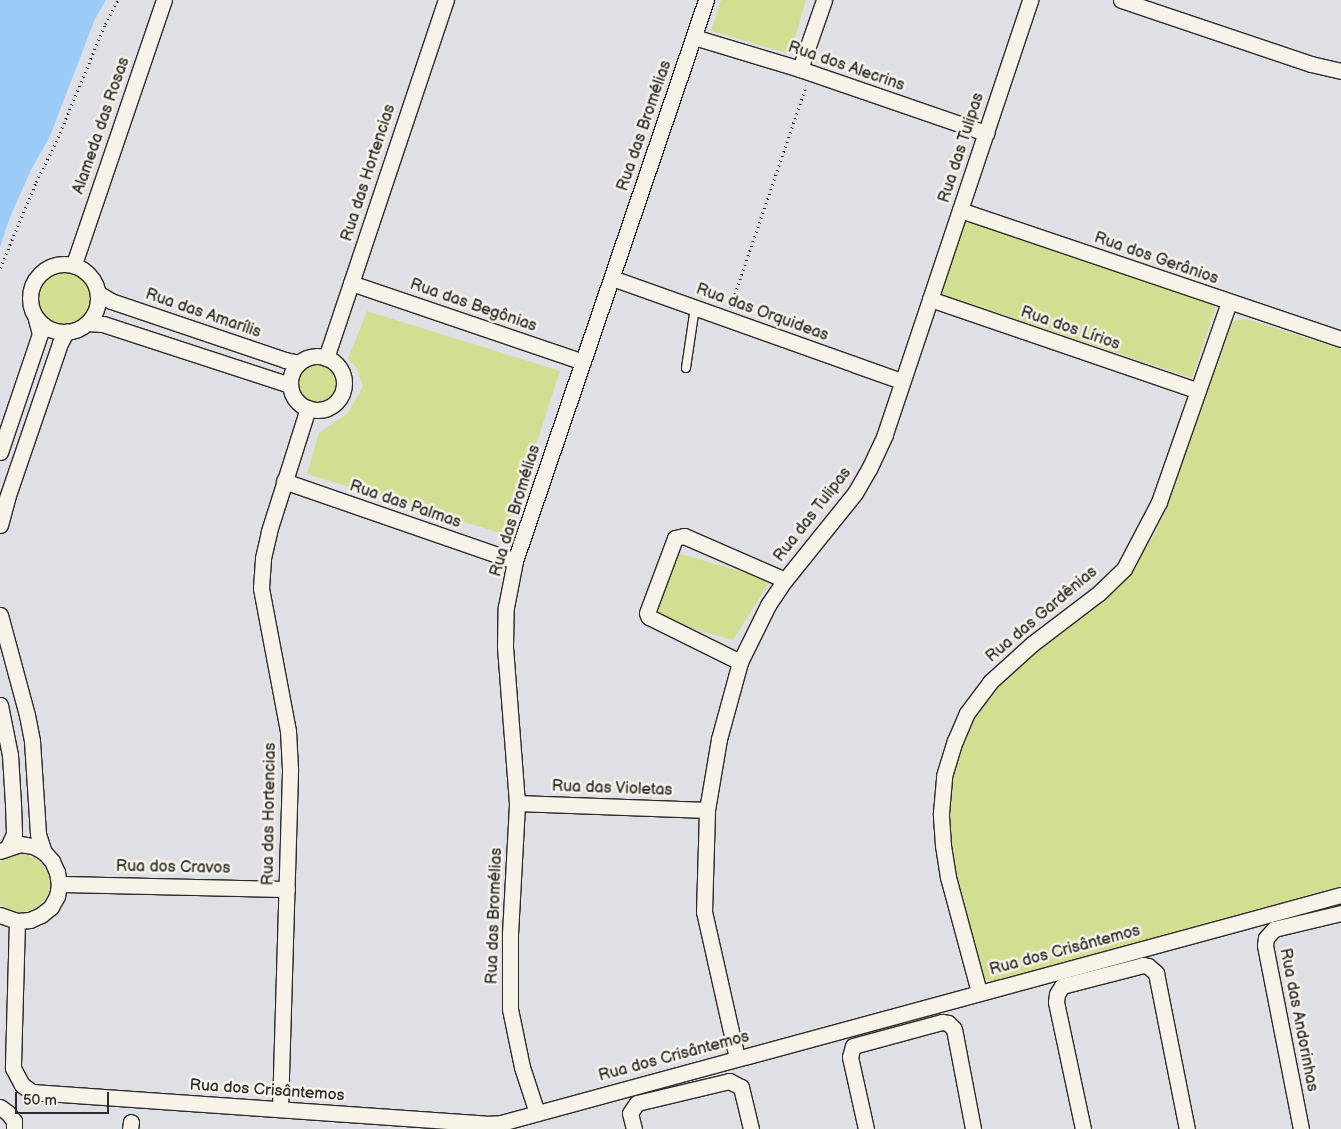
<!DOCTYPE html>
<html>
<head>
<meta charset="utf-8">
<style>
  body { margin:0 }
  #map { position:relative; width:1341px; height:1129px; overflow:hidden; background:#dfdfe6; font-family:"Balsamiq Sans",sans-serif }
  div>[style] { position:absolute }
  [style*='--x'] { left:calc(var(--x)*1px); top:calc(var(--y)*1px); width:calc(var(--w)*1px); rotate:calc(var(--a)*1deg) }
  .green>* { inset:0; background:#d2de91 }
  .round { border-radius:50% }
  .water>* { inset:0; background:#9bcbf7 }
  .path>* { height:2.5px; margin-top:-1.25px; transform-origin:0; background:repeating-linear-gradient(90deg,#2b2b2b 0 1px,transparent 0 5px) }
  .roads { filter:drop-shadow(1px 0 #2b2b2b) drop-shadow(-1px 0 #2b2b2b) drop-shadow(0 1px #2b2b2b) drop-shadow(0 -1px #2b2b2b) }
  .lane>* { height:8px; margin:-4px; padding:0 4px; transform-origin:4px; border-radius:4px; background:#f7f3e8 }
  .street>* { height:15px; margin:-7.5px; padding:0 7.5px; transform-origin:7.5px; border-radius:7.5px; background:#f7f3e8 }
  .street>.ring { margin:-7.5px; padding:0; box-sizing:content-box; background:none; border:15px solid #f7f3e8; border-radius:50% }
  span { translate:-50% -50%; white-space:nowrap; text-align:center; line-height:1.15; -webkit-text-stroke:5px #f7f3e8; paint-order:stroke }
  .street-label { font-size:16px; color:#2b2b2b }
  .scale { position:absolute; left:15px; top:1092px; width:94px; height:22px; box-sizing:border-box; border:2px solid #2b2b2b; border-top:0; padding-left:6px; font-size:15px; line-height:18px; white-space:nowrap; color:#2b2b2b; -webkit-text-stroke:4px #f7f3e8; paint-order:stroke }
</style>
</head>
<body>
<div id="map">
  <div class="green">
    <div style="clip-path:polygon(721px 0,806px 0,790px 54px,711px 31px)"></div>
    <div style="clip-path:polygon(965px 221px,1216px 306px,1192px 378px,941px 294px)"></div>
    <div class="round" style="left:37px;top:271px;width:54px;height:54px"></div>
    <div style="clip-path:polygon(367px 311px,560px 371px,507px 535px,307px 474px,319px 433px,348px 413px,363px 386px,356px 367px,348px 359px)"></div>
    <div style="clip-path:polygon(1246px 319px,1341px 349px,1341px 886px,995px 983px,983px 978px,955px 874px,950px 842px,948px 813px,952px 774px,962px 743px,974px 717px,996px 686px,1039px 648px,1105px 600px,1129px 573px,1154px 535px,1166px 509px,1233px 321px)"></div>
    <div class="round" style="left:296px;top:362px;width:42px;height:42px"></div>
    <div style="clip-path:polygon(677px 553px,771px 580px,733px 640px,655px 618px)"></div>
    <div style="clip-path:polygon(22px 853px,39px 860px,49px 875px,50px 884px,49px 893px,37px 908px,19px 913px,10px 911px,0 904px,0 862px,13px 854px)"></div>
  </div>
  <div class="water">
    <div style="clip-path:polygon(0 0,106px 0,95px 19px,50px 136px,31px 170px,10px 217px,0 247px)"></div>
  </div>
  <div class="path">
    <div style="--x:0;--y:268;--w:93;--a:-67.3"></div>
    <div style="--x:36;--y:182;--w:45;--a:-63.4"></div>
    <div style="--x:56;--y:142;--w:128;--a:-67.4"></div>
    <div style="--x:105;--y:24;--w:27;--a:-62"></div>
    <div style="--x:730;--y:308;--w:235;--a:-71.1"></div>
  </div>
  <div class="roads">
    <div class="lane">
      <div style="--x:686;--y:368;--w:62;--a:-81.6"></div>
    </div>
    <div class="street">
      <div style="--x:1121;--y:0;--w:200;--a:18.6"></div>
      <div style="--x:1311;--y:64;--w:31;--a:13"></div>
      <div style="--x:694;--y:37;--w:111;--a:16.8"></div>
      <div style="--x:800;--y:69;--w:197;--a:19"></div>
      <div style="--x:800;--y:69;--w:73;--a:-70.8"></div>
      <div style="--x:960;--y:210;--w:402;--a:18.7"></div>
      <div class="ring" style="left:30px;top:264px;width:53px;height:53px"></div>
      <div style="--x:74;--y:264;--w:279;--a:-71.2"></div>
      <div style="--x:612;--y:278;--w:307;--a:19.6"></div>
      <div style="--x:351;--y:283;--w:245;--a:18.8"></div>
      <div style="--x:98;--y:293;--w:15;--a:32"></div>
      <div style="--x:111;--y:301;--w:184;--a:18.7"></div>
      <div style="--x:285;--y:360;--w:14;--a:12"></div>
      <div style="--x:930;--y:299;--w:283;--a:18.9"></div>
      <div style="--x:87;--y:323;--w:16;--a:4"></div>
      <div style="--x:103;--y:324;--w:197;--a:18.1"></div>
      <div class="ring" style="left:290px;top:356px;width:39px;height:39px"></div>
      <div style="--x:326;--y:358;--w:378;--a:-71.5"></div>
      <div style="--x:0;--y:452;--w:125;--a:-71.3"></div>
      <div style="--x:40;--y:334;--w:16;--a:-105"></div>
      <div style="--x:284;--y:481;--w:244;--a:19.1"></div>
      <div style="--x:0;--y:525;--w:28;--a:-75"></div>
      <div style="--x:7;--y:498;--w:164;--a:-71.1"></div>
      <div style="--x:60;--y:343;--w:13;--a:-61"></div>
      <div style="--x:0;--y:615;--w:104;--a:74.9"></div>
      <div style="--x:27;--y:715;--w:26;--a:79"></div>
      <div style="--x:32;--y:741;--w:93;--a:86.3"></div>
      <div style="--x:38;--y:834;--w:19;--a:72"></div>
      <div style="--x:740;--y:662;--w:102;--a:-153.7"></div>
      <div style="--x:649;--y:617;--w:4;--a:-117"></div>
      <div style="--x:647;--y:613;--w:80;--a:-69.5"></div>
      <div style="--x:675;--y:538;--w:9;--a:-13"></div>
      <div style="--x:684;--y:536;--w:110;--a:23.5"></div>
      <div style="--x:0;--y:705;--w:51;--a:78.7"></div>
      <div style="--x:10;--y:755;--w:49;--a:86.5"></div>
      <div style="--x:13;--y:804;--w:30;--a:88"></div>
      <div style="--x:14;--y:834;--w:14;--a:115"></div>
      <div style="--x:517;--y:803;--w:190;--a:2.1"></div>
      <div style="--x:0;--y:851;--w:21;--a:-19"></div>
      <div style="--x:20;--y:844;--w:13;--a:9"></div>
      <div style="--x:33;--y:846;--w:13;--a:29"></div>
      <div style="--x:44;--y:852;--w:12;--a:48"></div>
      <div style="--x:52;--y:861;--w:12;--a:66"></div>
      <div style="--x:57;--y:872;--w:12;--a:81"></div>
      <div style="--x:59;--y:884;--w:12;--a:99"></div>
      <div style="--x:57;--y:896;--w:13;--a:119"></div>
      <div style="--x:51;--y:907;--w:13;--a:141"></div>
      <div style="--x:41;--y:915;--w:12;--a:156"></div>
      <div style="--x:30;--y:920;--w:13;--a:176"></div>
      <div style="--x:17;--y:921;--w:18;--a:-161"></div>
      <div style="--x:59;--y:884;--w:228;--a:1.3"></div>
      <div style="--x:17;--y:921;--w:147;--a:91.6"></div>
      <div style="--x:13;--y:1068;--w:19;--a:62"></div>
      <div style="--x:22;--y:1085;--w:12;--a:35"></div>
      <div style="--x:32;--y:1092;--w:453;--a:4"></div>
      <div style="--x:484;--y:1124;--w:17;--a:-3"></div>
      <div style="--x:501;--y:1123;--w:870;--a:-15.19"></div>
      <div style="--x:979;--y:992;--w:119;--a:-105.1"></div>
      <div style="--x:948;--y:877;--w:32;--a:-99"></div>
      <div style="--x:943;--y:845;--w:32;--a:-94"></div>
      <div style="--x:941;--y:813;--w:37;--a:-85"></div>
      <div style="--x:944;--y:776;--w:37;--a:-73"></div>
      <div style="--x:955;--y:741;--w:30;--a:-67"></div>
      <div style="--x:967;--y:713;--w:39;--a:-53"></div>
      <div style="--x:990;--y:682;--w:57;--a:-42.1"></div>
      <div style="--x:1032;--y:644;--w:84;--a:-37.3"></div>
      <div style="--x:1099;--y:593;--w:35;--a:-44"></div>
      <div style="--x:1124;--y:569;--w:76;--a:-62.4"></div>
      <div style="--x:1159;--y:502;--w:212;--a:-70.7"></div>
      <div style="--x:737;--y:1058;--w:150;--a:-102.7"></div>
      <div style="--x:704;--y:912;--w:102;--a:-88.3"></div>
      <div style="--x:707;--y:810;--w:72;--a:-80.4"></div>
      <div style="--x:719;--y:739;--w:80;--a:-74.7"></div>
      <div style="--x:740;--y:662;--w:64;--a:-63.8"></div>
      <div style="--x:768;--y:605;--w:30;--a:-56"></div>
      <div style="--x:785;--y:580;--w:112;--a:-51.2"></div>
      <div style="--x:855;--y:493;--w:28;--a:-60"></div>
      <div style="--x:869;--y:469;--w:38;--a:-65"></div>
      <div style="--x:885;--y:434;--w:458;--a:-71.5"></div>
      <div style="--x:0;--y:1107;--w:10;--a:37"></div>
      <div style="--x:8;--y:1113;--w:10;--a:53"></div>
      <div style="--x:14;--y:1121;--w:8;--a:90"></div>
      <div style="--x:280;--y:1109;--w:340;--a:-88.3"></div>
      <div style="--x:290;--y:769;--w:38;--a:-93"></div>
      <div style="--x:288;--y:731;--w:146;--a:-100.7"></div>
      <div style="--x:261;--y:588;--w:30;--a:-86"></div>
      <div style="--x:263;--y:558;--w:28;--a:-77"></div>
      <div style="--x:269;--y:531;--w:129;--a:-72.4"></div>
      <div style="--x:537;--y:1113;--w:48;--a:-108.1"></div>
      <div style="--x:522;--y:1067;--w:59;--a:-101.7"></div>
      <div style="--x:510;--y:1009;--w:75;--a:-90"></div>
      <div style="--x:510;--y:934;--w:131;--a:-86.9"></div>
      <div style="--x:517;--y:803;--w:157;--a:-94.4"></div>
      <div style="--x:505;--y:646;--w:39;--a:-89"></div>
      <div style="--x:506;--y:607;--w:47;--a:-78.9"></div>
      <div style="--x:515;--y:561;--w:593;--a:-71.2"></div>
      <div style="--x:130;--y:1129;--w:7;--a:-82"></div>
      <div style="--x:634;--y:1129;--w:16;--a:-104"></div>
      <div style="--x:630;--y:1113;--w:12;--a:-55"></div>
      <div style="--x:637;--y:1103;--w:95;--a:-13.4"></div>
      <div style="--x:729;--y:1081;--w:13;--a:27"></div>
      <div style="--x:741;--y:1087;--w:43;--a:76.6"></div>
      <div style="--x:866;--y:1129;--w:74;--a:-102.5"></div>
      <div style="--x:850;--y:1057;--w:11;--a:-75"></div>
      <div style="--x:853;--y:1046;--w:92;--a:-15.1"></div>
      <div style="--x:942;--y:1022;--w:6;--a:9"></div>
      <div style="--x:948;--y:1023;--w:8;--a:45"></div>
      <div style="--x:954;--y:1029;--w:102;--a:79.2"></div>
      <div style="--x:1083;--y:1129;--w:130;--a:-102"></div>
      <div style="--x:1056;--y:1002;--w:8;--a:-83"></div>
      <div style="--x:1057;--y:994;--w:9;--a:-58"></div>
      <div style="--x:1062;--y:986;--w:84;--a:-14.5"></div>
      <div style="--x:1143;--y:965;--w:5;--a:11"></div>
      <div style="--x:1148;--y:966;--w:11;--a:41"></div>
      <div style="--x:1156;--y:973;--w:159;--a:78.8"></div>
      <div style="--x:1301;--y:1129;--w:187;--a:-101.1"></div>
      <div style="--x:1265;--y:945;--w:7;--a:-82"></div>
      <div style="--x:1266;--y:938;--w:12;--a:-48"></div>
      <div style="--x:1274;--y:929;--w:69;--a:-13.4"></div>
    </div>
  </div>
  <div class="street-label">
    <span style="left:846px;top:67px;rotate:19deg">Rua dos Alecrins</span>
    <span style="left:102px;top:126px;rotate:-71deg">Alameda das Rosas</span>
    <span style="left:645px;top:126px;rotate:-71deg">Rua das Bromélias</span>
    <span style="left:962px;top:148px;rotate:-72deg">Rua das Tulipas</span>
    <span style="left:369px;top:173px;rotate:-72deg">Rua das Hortencias</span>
    <span style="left:1156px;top:259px;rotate:19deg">Rua dos Gerânios</span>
    <span style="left:473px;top:306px;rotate:19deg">Rua das Begônias</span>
    <span style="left:762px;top:313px;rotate:20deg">Rua das Orquideas</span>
    <span style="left:203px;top:314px;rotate:19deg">Rua das Amarílis</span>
    <span style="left:1070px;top:329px;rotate:19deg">Rua dos Lírios</span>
    <span style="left:405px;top:505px;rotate:19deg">Rua das Palmas</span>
    <span style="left:516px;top:511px;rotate:-73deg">Rua das Bromélias</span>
    <span style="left:813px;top:515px;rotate:-52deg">Rua das Tulipas</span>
    <span style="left:1042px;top:615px;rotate:-40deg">Rua das Gardênias</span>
    <span style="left:612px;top:789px;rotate:2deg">Rua das Violetas</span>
    <span style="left:270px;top:814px;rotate:-89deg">Rua das Hortencias</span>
    <span style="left:173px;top:868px;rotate:1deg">Rua dos Cravos</span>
    <span style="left:495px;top:916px;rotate:-88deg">Rua das Bromélias</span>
    <span style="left:1065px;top:951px;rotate:-15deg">Rua dos Crisântemos</span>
    <span style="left:1298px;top:1020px;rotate:79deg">Rua das Andorinhas</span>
    <span style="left:674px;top:1057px;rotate:-15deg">Rua dos Crisântemos</span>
    <span style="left:267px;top:1091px;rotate:4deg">Rua dos Crisântemos</span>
  </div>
  <div class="scale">50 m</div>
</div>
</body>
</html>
